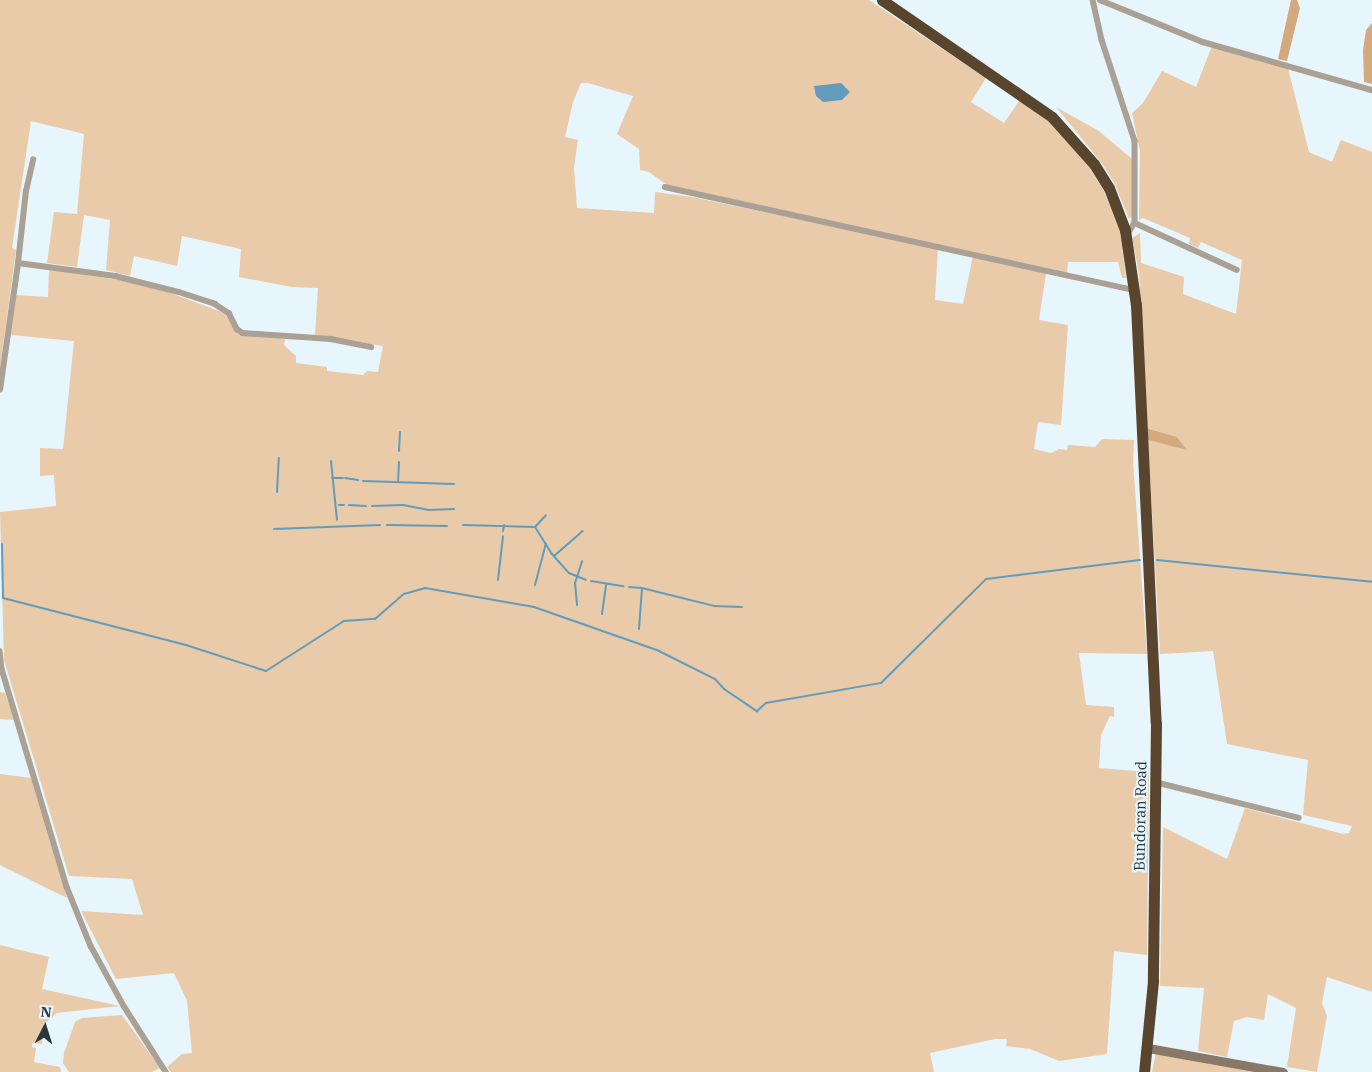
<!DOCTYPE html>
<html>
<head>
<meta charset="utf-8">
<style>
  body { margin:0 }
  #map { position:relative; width:1372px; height:1072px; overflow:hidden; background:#e7f5fd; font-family:"IBM Plex Serif",serif }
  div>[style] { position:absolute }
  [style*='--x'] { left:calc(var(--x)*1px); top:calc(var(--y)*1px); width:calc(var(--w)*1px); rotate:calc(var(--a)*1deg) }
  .green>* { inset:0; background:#e9cba9 }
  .forest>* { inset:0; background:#d2aa7d }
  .water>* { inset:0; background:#629cbc }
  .stream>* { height:2px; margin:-1px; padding:0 1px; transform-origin:1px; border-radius:1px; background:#629cbc }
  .street>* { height:5.5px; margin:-2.75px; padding:0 2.75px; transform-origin:2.75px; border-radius:2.75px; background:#aaa094 }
  .secondary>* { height:9px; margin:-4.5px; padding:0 4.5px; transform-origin:4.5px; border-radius:4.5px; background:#887868 }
  .highway>* { height:11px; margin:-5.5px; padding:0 5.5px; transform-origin:5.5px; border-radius:5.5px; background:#59452d }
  span { translate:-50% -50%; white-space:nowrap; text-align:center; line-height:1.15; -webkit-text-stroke:4.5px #e7f5fd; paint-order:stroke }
  .street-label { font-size:15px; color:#2a373f }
  .north { position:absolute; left:20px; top:1002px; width:50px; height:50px; -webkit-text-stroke:4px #e7f5fd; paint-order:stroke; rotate:5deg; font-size:14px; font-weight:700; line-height:20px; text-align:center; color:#2a373f }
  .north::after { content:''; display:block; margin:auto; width:18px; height:22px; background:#2a373f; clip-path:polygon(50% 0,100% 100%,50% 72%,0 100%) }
</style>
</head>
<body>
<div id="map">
  <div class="green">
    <div style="clip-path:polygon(0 0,869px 0,986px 78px,971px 102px,1004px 123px,1019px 101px,1048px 121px,1083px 158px,1103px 189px,1120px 229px,1126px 278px,1122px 278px,1118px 262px,1068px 262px,1067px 273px,667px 185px,649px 172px,640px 170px,639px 149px,617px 134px,633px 96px,588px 83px,581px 83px,573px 102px,565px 137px,578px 140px,574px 168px,577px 208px,654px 213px,655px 192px,692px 197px,938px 248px,935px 300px,963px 304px,973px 256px,1046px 273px,1039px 320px,1068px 325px,1061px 425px,1038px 422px,1034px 449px,1051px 453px,1059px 449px,1067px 450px,1068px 445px,1095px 447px,1102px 439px,1134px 440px,1133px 462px,1147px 654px,1079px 653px,1086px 705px,1114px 707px,1114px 717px,1110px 716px,1101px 735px,1099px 768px,1149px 772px,1147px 955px,1114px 951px,1107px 1054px,1059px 1061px,1030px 1049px,1006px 1046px,1007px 1039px,995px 1039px,930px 1053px,934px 1072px,171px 1072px,167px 1067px,182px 1054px,192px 1053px,187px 1001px,174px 973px,116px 979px,81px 911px,143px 915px,132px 879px,69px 876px,4px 660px,0 512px,56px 506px,54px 475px,40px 476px,40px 448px,63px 449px,74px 341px,11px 335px,16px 295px,48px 297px,49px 269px,150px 285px,224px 313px,238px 334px,285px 339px,284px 345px,296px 356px,296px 363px,327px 367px,327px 371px,363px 375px,367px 371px,378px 372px,383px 346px,315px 335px,318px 288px,292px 287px,239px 277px,241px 249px,182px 236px,177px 266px,134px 256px,130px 276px,106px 270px,110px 220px,84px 215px,77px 267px,47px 263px,54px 212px,77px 214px,84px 134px,31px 121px,12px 248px,16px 250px,0 369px)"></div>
    <div style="clip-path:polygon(1212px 46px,1288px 68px,1309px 152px,1332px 162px,1341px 140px,1372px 152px,1372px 992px,1327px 977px,1322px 1003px,1327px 1016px,1317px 1072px,1287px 1067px,1296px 1008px,1268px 994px,1264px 1020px,1247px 1017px,1234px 1021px,1227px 1057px,1198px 1051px,1204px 988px,1160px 986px,1163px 827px,1227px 859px,1245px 808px,1343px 834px,1349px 833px,1352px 826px,1303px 815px,1308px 760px,1227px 744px,1213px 651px,1160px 654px,1148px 440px,1186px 449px,1177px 437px,1146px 428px,1139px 273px,1132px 238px,1140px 233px,1141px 263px,1184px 277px,1183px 294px,1236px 314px,1242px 260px,1201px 242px,1198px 248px,1189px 244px,1190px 238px,1143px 218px,1139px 220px,1140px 151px,1132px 113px,1143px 103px,1162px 71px,1196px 87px)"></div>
    <div style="clip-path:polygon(1056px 107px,1099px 131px,1132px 159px,1132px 216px,1129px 219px,1115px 184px,1101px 162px)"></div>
    <div style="clip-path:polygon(0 692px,5px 693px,14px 720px,0 719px)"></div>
    <div style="clip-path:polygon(0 774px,31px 778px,67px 898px,0 865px)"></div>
    <div style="clip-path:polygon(0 945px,49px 957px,42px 989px,120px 1006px,57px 1013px,44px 1024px,42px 1044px,32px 1043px,32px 1047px,36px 1048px,34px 1062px,60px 1067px,61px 1072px,0 1072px)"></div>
    <div style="clip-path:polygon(122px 1015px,160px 1068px,152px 1072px,69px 1072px,63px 1063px,64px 1053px,75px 1022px,82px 1018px)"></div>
    <div style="clip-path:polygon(1156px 1052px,1259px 1072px,1152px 1072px)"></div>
  </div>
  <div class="forest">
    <div style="clip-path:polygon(1291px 0,1297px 0,1300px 8px,1287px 61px,1278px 59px)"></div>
    <div style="clip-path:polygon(1372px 23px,1372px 84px,1364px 82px,1363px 50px,1366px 30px)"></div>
    <div style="clip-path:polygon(1146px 428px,1177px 437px,1187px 450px,1148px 440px)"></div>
  </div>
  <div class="water">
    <div style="clip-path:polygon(841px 83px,850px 92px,842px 100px,823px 102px,816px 96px,814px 86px)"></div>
  </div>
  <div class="stream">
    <div style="--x:399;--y:451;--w:19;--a:-87"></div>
    <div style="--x:331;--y:461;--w:59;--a:84.2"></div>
    <div style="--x:332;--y:478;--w:11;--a:0"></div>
    <div style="--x:345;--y:478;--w:13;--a:9"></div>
    <div style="--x:363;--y:481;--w:91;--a:1.9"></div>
    <div style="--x:398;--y:482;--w:20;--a:-87"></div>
    <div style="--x:277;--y:492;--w:34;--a:-87"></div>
    <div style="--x:339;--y:505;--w:5;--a:0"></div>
    <div style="--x:349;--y:505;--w:17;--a:3"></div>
    <div style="--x:372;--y:506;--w:31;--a:-2"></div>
    <div style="--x:403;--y:505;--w:25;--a:11"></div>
    <div style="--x:428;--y:510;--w:26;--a:-2"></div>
    <div style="--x:387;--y:525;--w:60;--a:1"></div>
    <div style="--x:463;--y:525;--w:72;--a:1.6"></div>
    <div style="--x:535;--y:527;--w:16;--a:-47"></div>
    <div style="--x:535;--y:527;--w:31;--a:58"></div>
    <div style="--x:551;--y:553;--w:27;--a:48"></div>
    <div style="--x:569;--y:573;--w:18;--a:22"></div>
    <div style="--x:274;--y:529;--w:106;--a:-2.2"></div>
    <div style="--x:503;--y:531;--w:6;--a:-81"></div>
    <div style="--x:2;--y:544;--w:54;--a:88.9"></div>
    <div style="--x:3;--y:598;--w:189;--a:14.4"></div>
    <div style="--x:186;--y:645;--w:84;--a:18"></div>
    <div style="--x:266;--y:671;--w:93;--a:-32.7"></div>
    <div style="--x:344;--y:621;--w:31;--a:-4"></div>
    <div style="--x:375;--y:619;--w:38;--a:-41"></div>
    <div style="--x:404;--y:594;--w:22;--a:-16"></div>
    <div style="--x:425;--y:588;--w:111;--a:9.9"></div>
    <div style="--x:534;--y:607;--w:130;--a:19.3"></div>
    <div style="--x:657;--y:650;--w:65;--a:26.6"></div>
    <div style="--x:715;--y:679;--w:13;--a:48"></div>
    <div style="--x:724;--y:689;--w:40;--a:34"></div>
    <div style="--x:757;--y:711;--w:12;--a:-42"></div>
    <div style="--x:766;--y:703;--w:117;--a:-9.9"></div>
    <div style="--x:881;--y:683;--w:148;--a:-44.7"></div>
    <div style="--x:986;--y:579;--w:155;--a:-7"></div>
    <div style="--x:554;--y:556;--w:38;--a:-41"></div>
    <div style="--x:1157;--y:560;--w:216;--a:5.8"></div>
    <div style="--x:498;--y:580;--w:44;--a:-83.5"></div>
    <div style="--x:591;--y:581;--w:33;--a:9"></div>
    <div style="--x:535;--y:585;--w:43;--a:-75.3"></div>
    <div style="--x:629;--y:587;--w:13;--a:4"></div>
    <div style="--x:642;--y:588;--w:41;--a:94.2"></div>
    <div style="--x:642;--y:588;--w:74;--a:14"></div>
    <div style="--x:714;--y:606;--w:28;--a:2"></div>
    <div style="--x:577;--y:605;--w:22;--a:-95"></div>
    <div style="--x:575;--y:583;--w:23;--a:-72"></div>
    <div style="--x:602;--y:614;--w:29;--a:-82"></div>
  </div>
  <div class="street">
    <div style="--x:1093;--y:0;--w:41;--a:77.3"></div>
    <div style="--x:1102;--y:40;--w:106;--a:71.9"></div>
    <div style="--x:1135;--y:141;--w:82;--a:90"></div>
    <div style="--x:1135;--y:223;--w:15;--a:122"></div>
    <div style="--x:1100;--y:0;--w:111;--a:22.2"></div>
    <div style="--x:1203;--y:42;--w:176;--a:15.9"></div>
    <div style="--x:665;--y:187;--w:480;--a:12.4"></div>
    <div style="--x:1135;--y:223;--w:112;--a:24.7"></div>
    <div style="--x:18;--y:263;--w:72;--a:-83.7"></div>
    <div style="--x:26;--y:191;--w:32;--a:-77"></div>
    <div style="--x:0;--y:390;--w:128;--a:-81.9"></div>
    <div style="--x:18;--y:263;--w:98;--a:7.6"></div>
    <div style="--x:115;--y:276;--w:66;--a:14"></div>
    <div style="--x:179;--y:292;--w:38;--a:18"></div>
    <div style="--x:215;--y:304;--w:17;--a:33"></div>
    <div style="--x:229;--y:313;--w:18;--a:63"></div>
    <div style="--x:237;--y:329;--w:7;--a:34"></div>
    <div style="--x:243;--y:333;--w:88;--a:3.9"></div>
    <div style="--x:331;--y:339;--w:41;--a:11.3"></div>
    <div style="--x:0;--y:651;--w:18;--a:84"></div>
    <div style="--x:2;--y:669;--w:227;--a:73.4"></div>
    <div style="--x:67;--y:887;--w:64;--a:67.9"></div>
    <div style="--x:91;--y:946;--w:68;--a:61.2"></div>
    <div style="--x:124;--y:1006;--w:78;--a:57.5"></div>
    <div style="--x:1155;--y:782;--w:148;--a:14"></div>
  </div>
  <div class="secondary">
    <div style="--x:1148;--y:1048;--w:137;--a:10.1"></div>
  </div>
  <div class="highway">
    <div style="--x:882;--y:0;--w:206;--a:34.5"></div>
    <div style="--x:1052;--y:117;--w:63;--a:48.2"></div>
    <div style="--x:1094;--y:164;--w:28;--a:58"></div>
    <div style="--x:1109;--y:188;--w:45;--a:69.1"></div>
    <div style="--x:1125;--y:230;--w:76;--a:81.7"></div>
    <div style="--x:1136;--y:305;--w:418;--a:87.3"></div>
    <div style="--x:1156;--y:723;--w:258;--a:90.7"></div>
    <div style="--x:1153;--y:981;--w:91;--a:95.6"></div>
  </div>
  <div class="street-label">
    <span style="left:1140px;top:816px;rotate:-89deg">Bundoran Road</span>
  </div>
  <div class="north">N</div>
</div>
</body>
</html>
